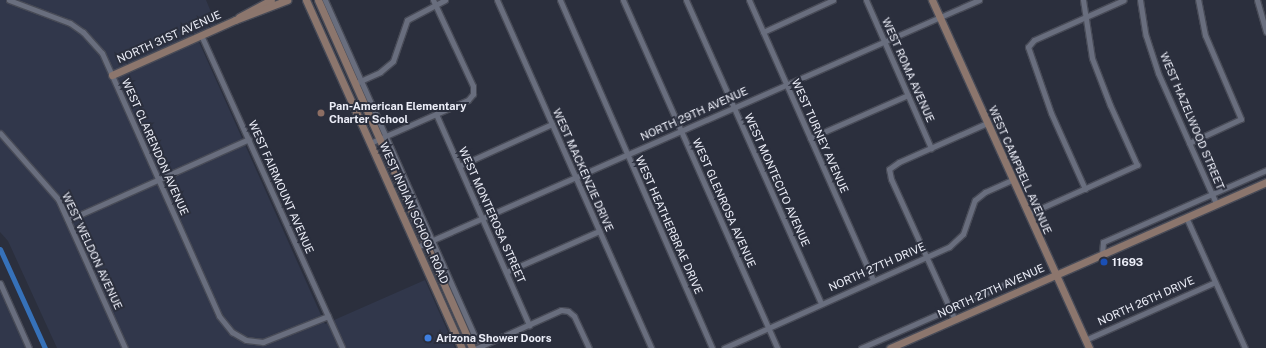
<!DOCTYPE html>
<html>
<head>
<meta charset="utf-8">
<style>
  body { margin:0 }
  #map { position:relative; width:1266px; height:348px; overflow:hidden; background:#2b2f3d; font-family:"Public Sans",sans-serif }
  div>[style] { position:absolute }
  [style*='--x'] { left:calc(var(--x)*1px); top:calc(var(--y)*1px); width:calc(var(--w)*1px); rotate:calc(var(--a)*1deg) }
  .built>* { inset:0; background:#31374b }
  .canal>* { height:5px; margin:-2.5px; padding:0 2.5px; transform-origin:2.5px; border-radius:2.5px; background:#3671b9 }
  .roads { filter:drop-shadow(1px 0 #484b57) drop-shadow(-1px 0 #484b57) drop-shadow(0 1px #484b57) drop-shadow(0 -1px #484b57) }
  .street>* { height:5px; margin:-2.5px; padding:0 2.5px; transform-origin:2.5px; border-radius:2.5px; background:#696e7e }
  .secondary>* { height:7px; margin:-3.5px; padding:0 3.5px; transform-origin:3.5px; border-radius:3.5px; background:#8c766d }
  .dots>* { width:11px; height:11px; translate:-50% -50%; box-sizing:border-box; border:2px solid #2b2f3d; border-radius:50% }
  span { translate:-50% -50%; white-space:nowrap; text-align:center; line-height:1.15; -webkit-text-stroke:4px #2b2f3d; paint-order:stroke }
  .street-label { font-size:11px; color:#eceef8 }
  .poi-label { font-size:11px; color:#eceef8; font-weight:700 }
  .left { translate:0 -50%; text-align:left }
</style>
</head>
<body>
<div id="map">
  <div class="built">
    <div style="clip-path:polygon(0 0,206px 0,216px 24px,195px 33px,325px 324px,425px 280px,455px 348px,57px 348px,8px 241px,0 232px)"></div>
    <div style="clip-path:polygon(0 289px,26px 348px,0 348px)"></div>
  </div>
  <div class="canal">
    <div style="--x:0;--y:249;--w:109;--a:65.6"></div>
  </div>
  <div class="roads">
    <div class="street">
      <div style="--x:9;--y:0;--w:65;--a:20.7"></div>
      <div style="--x:70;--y:23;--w:16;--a:35"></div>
      <div style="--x:83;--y:32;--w:28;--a:48"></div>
      <div style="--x:102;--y:53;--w:288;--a:66"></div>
      <div style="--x:219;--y:316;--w:21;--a:51"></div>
      <div style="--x:232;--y:332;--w:16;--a:30"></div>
      <div style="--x:246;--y:340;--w:17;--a:7"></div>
      <div style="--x:263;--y:342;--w:70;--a:-21.8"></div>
      <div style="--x:325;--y:0;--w:373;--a:66"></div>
      <div style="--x:497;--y:0;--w:381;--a:66.1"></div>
      <div style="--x:560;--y:0;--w:380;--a:66.4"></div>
      <div style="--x:623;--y:0;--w:381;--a:66.1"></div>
      <div style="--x:686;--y:0;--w:332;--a:66"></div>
      <div style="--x:749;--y:0;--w:306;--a:66.1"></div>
      <div style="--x:866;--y:0;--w:162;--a:66.3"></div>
      <div style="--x:1140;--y:0;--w:36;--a:81"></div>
      <div style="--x:1146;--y:36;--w:39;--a:72"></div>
      <div style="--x:1158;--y:73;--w:142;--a:66"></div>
      <div style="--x:1257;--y:0;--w:33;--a:74"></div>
      <div style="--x:763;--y:32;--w:77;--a:-24.6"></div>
      <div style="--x:201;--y:35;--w:343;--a:65.7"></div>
      <div style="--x:358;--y:82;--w:24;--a:-24"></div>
      <div style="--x:380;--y:72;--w:17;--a:-40"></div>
      <div style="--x:393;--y:61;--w:43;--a:-71.1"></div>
      <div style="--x:407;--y:20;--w:43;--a:-27.8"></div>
      <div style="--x:436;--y:114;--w:231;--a:66.2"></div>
      <div style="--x:0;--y:133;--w:88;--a:48.7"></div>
      <div style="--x:58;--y:199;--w:163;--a:65.8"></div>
      <div style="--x:810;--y:138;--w:107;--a:-23.7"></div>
      <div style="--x:370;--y:143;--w:107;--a:-23.7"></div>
      <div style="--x:468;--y:100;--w:8;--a:-50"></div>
      <div style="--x:473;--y:94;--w:8;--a:-90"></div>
      <div style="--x:473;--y:86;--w:95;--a:-114.9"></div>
      <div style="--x:1189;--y:143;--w:57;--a:-24.8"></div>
      <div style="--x:1241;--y:119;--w:91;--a:-113.2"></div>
      <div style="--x:1205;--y:35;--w:36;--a:-101"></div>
      <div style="--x:459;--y:166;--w:102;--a:-24.3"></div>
      <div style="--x:1085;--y:189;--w:83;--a:-114.1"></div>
      <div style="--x:1051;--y:113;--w:70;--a:-109.2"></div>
      <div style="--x:1028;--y:47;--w:9;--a:-49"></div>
      <div style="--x:1034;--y:40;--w:98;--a:-24"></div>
      <div style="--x:1028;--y:214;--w:120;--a:-24.2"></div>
      <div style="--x:1137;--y:165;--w:66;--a:-114.2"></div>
      <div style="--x:1110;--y:105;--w:50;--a:-111"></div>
      <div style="--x:1092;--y:58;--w:59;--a:-98.8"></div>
      <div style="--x:1186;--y:217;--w:144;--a:65.8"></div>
      <div style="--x:68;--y:220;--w:198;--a:-24.1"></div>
      <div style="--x:417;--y:247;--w:614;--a:-23.73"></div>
      <div style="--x:1102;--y:254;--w:12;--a:-85"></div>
      <div style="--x:1103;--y:242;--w:178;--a:-23.8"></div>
      <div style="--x:506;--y:272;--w:102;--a:-23.8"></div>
      <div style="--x:0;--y:283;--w:71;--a:66"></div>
      <div style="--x:955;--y:320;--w:155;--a:-114.4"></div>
      <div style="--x:891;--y:179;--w:10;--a:-101"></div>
      <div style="--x:889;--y:169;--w:12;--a:-35"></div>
      <div style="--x:899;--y:162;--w:96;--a:-23.9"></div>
      <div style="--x:1085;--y:340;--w:142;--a:-24"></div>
      <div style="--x:477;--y:348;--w:92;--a:-24.3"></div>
      <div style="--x:561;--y:310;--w:7;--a:8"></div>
      <div style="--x:568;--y:311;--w:8;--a:40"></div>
      <div style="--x:574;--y:316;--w:35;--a:65"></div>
      <div style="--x:724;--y:348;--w:247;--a:-24.2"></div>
      <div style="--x:949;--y:247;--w:19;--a:-43"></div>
      <div style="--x:963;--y:234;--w:36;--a:-71"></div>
      <div style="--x:975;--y:200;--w:13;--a:-39"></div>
      <div style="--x:985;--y:192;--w:30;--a:-24"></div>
      <div style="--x:861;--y:348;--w:184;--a:-23.8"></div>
    </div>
    <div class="secondary">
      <div style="--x:306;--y:0;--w:381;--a:65.9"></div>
      <div style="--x:318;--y:0;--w:381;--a:66.1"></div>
      <div style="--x:932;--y:0;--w:382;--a:65.7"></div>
      <div style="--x:239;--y:17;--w:36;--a:-28"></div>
      <div style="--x:112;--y:75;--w:135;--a:-24.1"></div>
      <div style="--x:235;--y:20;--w:56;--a:-21"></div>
      <div style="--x:890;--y:348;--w:411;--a:-23.8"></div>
    </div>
  </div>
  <div class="dots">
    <div style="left:321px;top:113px;background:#8d6e63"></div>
    <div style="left:1104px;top:262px;background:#1a4fb4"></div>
    <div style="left:428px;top:338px;background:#3f7fe0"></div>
  </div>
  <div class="street-label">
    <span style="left:169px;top:37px;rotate:-24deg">NORTH 31ST AVENUE</span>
    <span style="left:908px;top:70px;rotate:66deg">WEST ROMA AVENUE</span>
    <span style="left:694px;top:114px;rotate:-24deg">NORTH 29TH AVENUE</span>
    <span style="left:1192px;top:121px;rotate:67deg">WEST HAZELWOOD STREET</span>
    <span style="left:820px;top:136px;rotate:66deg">WEST TURNEY AVENUE</span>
    <span style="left:155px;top:147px;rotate:66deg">WEST CLARENDON AVENUE</span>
    <span style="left:583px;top:170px;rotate:66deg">WEST MACKENZIE DRIVE</span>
    <span style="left:1020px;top:170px;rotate:66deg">WEST CAMPBELL AVENUE</span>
    <span style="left:777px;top:180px;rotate:66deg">WEST MONTECITO AVENUE</span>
    <span style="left:281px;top:187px;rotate:66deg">WEST FAIRMOUNT AVENUE</span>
    <span style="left:724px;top:203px;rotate:66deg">WEST GLENROSA AVENUE</span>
    <span style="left:414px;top:213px;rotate:66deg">WEST INDIAN SCHOOL ROAD</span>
    <span style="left:492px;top:215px;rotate:66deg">WEST MONTEROSA STREET</span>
    <span style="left:669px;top:225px;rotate:66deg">WEST HEATHERBRAE DRIVE</span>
    <span style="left:92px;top:251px;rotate:65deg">WEST WELDON AVENUE</span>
    <span style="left:877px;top:267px;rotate:-24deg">NORTH 27TH DRIVE</span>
    <span style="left:991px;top:291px;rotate:-24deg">NORTH 27TH AVENUE</span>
    <span style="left:1146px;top:301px;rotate:-24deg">NORTH 26TH DRIVE</span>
  </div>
  <div class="poi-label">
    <span class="left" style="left:329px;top:113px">Pan-American Elementary<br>Charter School</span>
    <span class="left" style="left:1112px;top:262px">11693</span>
    <span class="left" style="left:436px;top:338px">Arizona Shower Doors</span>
  </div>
</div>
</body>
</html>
